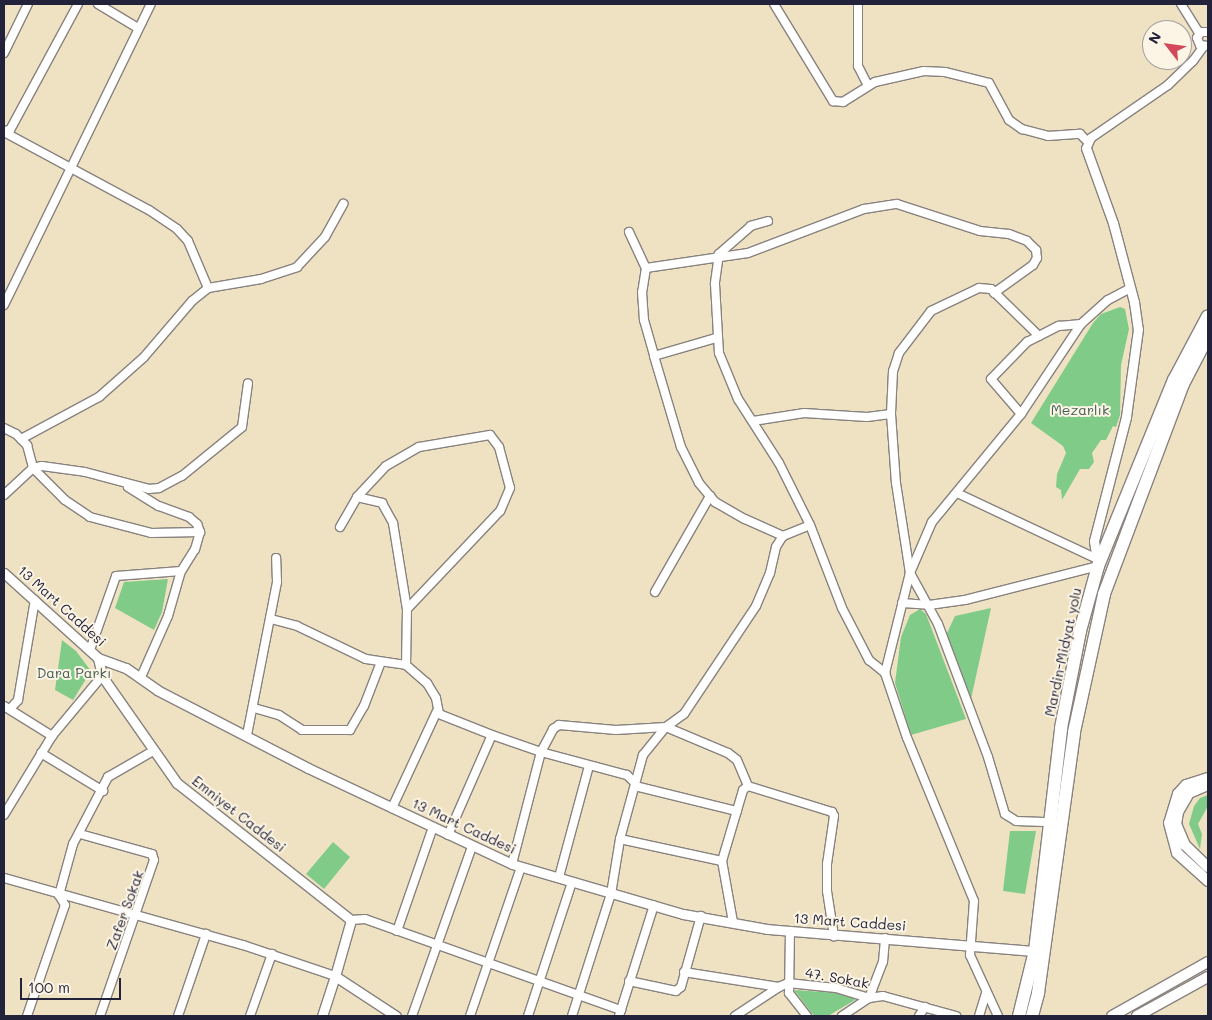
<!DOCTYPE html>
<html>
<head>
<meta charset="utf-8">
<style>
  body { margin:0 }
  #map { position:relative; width:1212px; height:1020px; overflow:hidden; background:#efe2c3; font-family:Mali,sans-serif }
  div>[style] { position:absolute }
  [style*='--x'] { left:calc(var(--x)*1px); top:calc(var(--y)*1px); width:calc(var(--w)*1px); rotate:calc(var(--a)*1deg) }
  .green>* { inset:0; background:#81cb89 }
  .roads { filter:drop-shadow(1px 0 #88827f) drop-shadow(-1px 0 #88827f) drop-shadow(0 1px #88827f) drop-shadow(0 -1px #88827f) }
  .minor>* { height:8px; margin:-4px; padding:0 4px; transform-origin:4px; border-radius:4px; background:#fff }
  .tertiary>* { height:9px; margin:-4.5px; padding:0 4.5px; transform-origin:4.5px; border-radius:4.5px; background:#fff }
  .secondary>* { height:10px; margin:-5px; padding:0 5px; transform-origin:5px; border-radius:5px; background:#fff }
  .trunk>* { height:12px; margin:-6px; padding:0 6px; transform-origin:6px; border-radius:6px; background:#fff }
  span { translate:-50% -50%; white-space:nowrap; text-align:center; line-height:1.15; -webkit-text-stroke:4px #fcf5e5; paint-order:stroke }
  .park-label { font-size:14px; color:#435d56 }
  .street-label { font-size:14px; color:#22223b }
  .frame { position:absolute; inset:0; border:5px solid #22223b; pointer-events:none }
  .north { position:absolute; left:1142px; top:20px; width:50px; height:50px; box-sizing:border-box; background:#fcf5e5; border:1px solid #a5a1a1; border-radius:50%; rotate:300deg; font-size:14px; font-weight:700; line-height:20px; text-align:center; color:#22223b }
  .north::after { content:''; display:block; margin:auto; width:18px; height:22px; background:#d1495b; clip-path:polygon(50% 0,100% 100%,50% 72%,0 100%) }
  .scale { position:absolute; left:20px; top:978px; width:101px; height:22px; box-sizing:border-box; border:2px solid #22223b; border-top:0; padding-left:6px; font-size:15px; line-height:18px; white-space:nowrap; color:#22223b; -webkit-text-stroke:4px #fcf5e5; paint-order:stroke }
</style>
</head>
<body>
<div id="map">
  <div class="green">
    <div style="clip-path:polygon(1120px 307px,1125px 309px,1129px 329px,1121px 365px,1120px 415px,1116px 427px,1113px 426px,1106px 440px,1101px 440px,1092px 453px,1094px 462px,1089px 469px,1080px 469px,1062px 500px,1061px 490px,1056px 487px,1057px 474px,1066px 453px,1063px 446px,1031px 423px,1093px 323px,1101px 314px)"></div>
    <div style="clip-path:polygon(168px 579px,162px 612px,154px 630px,115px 608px,124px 582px)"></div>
    <div style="clip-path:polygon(991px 608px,971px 699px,946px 635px,955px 616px)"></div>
    <div style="clip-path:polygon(920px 609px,926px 614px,966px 719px,911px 735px,895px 683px,901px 637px,910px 615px)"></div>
    <div style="clip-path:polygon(62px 640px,76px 651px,91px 671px,73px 700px,55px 690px)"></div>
    <div style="clip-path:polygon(1208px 795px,1208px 806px,1198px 824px,1202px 834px,1200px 849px,1189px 824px,1194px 806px,1200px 798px)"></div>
    <div style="clip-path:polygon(1010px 831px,1036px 831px,1025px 894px,1003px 891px)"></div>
    <div style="clip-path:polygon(333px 842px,350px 857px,324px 889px,306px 874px)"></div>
    <div style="clip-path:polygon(794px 990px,852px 994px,855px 1000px,828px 1016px,814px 1016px)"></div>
  </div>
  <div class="roads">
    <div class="minor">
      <div style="--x:98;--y:4;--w:47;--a:31"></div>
      <div style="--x:774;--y:4;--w:114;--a:58.7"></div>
      <div style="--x:833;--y:101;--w:10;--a:6"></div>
      <div style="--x:843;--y:102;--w:38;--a:-32"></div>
      <div style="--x:875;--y:82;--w:50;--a:-12.7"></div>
      <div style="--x:924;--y:71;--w:21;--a:3"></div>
      <div style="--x:945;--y:72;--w:45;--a:14"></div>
      <div style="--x:989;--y:83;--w:42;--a:61.6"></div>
      <div style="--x:1009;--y:120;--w:16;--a:35"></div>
      <div style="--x:1022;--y:129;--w:27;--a:15"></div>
      <div style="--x:1048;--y:136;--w:32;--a:-4"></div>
      <div style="--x:1080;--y:134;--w:11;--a:45"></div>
      <div style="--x:858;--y:4;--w:62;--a:90"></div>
      <div style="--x:858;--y:66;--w:22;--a:63"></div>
      <div style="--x:1181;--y:4;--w:34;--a:58"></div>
      <div style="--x:1208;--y:32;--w:7;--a:180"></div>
      <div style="--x:1201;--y:32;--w:7;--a:124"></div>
      <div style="--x:1197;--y:38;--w:8;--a:67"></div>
      <div style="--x:1200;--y:45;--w:8;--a:7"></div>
      <div style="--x:4;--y:53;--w:55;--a:-63.9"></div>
      <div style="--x:4;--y:131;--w:6;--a:-9"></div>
      <div style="--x:10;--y:130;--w:143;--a:-61.6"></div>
      <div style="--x:4;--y:132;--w:165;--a:28.3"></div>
      <div style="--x:149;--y:210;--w:34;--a:34"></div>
      <div style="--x:177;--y:229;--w:16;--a:47"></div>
      <div style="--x:188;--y:241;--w:51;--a:66.9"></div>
      <div style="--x:1087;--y:147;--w:10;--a:-66"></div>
      <div style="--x:1091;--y:138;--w:93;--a:-34.5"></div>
      <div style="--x:1168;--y:85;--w:35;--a:-44"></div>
      <div style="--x:1193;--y:61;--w:17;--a:-54"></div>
      <div style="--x:768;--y:221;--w:18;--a:164"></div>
      <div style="--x:751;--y:226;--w:43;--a:138.8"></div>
      <div style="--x:719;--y:254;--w:30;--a:98"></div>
      <div style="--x:715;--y:284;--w:69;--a:86.7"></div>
      <div style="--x:719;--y:353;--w:50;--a:67.6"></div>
      <div style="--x:738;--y:399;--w:76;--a:57.4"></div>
      <div style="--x:779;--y:463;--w:69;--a:63.4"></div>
      <div style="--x:810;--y:525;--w:89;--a:68.9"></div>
      <div style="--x:842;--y:608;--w:59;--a:62.6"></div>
      <div style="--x:869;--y:660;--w:21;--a:39"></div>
      <div style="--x:629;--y:232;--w:40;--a:65"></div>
      <div style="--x:646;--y:268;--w:24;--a:99"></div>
      <div style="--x:642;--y:292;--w:28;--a:86"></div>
      <div style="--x:644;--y:320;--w:37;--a:74"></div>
      <div style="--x:654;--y:356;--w:95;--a:73.5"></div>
      <div style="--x:681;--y:447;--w:40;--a:63.4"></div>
      <div style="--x:699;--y:483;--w:25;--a:50"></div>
      <div style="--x:715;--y:502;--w:34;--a:30"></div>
      <div style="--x:745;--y:519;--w:42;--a:24.1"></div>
      <div style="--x:646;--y:268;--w:103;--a:-8.4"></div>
      <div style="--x:748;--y:253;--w:124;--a:-20.8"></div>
      <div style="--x:864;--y:209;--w:33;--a:-9"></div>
      <div style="--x:897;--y:204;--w:87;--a:18"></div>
      <div style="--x:980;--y:231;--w:29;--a:6"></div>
      <div style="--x:1009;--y:234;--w:19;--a:21"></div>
      <div style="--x:1027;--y:241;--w:13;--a:45"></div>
      <div style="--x:1036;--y:250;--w:8;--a:83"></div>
      <div style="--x:1037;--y:258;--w:8;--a:120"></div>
      <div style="--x:1033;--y:265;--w:48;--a:144.3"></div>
      <div style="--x:4;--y:305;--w:335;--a:-64"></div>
      <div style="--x:1039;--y:336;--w:67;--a:-135.6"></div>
      <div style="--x:991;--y:289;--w:12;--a:-175"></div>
      <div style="--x:979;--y:288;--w:53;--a:154.4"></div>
      <div style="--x:931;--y:311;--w:53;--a:127.3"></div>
      <div style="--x:899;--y:353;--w:19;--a:108"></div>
      <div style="--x:893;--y:371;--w:43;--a:92.7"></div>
      <div style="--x:891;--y:414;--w:69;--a:85.9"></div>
      <div style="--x:896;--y:483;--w:91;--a:81.2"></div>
      <div style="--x:910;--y:573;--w:58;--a:61.2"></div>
      <div style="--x:938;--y:624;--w:142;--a:69.4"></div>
      <div style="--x:988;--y:757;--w:59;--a:73.4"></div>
      <div style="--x:1005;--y:814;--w:13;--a:32"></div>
      <div style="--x:1016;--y:821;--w:35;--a:2"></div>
      <div style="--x:654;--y:356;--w:65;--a:-16.2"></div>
      <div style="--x:1021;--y:414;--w:46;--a:-130.6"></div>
      <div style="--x:991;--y:379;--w:52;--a:-45.8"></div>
      <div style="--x:1027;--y:342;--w:36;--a:-27"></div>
      <div style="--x:1059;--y:326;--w:22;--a:-5"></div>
      <div style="--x:753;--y:421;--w:52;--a:-8.9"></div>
      <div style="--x:804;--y:413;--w:63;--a:3.6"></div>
      <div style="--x:867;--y:417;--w:24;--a:-7"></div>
      <div style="--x:4;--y:428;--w:13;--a:27"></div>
      <div style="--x:16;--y:434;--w:16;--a:45"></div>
      <div style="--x:27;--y:445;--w:24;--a:75"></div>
      <div style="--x:33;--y:468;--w:45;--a:45"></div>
      <div style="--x:65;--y:500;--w:30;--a:34"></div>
      <div style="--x:90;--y:517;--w:63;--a:14.7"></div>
      <div style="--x:151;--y:533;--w:49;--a:-1.2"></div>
      <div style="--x:21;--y:439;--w:89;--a:-28.3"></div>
      <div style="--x:99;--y:397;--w:60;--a:-41.6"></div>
      <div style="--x:144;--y:357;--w:74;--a:-49.4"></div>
      <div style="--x:192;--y:301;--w:21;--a:-39"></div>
      <div style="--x:208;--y:288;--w:54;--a:-9.6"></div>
      <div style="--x:261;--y:279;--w:38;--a:-18"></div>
      <div style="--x:297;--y:267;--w:41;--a:-47"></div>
      <div style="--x:325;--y:237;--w:38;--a:-61"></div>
      <div style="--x:128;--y:487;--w:36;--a:32"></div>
      <div style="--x:159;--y:506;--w:32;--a:20"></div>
      <div style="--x:189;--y:517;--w:11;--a:41"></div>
      <div style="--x:197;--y:524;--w:9;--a:69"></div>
      <div style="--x:200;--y:532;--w:18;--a:106"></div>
      <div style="--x:195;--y:549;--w:26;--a:122"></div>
      <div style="--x:181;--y:571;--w:47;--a:106.1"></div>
      <div style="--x:168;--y:616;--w:67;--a:113.9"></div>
      <div style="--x:957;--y:493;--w:153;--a:25.2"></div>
      <div style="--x:4;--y:495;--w:40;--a:-43"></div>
      <div style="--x:33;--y:468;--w:9;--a:-13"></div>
      <div style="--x:42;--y:466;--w:43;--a:7.9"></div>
      <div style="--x:85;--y:472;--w:66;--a:14.9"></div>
      <div style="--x:149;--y:489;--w:10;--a:-6"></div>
      <div style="--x:159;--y:488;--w:26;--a:-28"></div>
      <div style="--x:182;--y:476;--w:77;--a:-39.2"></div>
      <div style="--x:242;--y:427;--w:44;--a:-82.2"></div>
      <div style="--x:357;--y:497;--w:26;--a:13"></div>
      <div style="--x:382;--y:503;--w:23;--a:61"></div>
      <div style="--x:393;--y:523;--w:87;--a:80.8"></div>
      <div style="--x:340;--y:527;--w:34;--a:-60"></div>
      <div style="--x:357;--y:497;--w:42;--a:-46.9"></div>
      <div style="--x:386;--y:466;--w:38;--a:-30"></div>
      <div style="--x:419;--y:447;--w:72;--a:-9.6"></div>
      <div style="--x:490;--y:435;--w:15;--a:53"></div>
      <div style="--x:499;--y:447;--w:42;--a:75"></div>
      <div style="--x:510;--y:488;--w:25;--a:113"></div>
      <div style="--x:500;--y:511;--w:135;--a:133.5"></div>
      <div style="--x:407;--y:609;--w:56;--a:91"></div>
      <div style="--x:655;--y:592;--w:111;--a:-60.2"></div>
      <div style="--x:902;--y:603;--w:27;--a:4"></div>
      <div style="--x:929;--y:605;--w:36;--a:-8"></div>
      <div style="--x:965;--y:600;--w:137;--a:-14.3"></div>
      <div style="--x:271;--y:619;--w:27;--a:15"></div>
      <div style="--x:297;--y:626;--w:76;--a:25.6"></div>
      <div style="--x:366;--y:659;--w:40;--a:8.5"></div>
      <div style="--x:406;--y:665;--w:28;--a:41"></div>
      <div style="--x:427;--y:683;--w:17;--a:59"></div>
      <div style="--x:436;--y:698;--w:16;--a:79"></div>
      <div style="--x:439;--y:714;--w:57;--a:21.6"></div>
      <div style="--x:90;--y:650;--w:78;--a:-70.6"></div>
      <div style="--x:116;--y:576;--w:65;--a:-4.4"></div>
      <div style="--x:4;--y:706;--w:57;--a:32"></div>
      <div style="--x:254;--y:708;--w:26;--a:16"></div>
      <div style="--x:279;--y:715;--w:27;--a:33"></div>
      <div style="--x:302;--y:730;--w:48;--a:0"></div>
      <div style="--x:350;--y:730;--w:28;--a:-60"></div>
      <div style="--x:364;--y:706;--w:47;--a:-68.9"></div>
      <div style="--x:10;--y:709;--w:12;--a:-48"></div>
      <div style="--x:18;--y:700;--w:101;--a:-80.4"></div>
      <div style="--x:247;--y:735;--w:156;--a:-78.9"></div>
      <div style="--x:277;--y:582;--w:24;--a:-92"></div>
      <div style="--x:41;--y:753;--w:73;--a:31.5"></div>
      <div style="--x:635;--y:786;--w:105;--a:13.8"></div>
      <div style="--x:392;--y:808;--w:107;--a:-65.1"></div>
      <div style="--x:4;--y:815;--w:92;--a:-58.7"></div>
      <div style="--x:52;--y:736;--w:78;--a:-50.2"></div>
      <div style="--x:80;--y:834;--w:75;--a:15.5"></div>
      <div style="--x:152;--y:854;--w:6;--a:72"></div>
      <div style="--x:154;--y:860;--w:165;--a:109.1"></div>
      <div style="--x:448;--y:835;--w:109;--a:-66.3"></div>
      <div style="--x:492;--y:735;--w:52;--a:19.1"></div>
      <div style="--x:541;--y:752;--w:89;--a:15"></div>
      <div style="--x:627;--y:775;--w:11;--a:45"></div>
      <div style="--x:620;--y:839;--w:104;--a:12.2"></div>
      <div style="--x:512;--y:864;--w:116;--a:-75.5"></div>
      <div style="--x:541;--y:752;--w:26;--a:-62"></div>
      <div style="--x:553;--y:729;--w:7;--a:-34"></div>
      <div style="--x:559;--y:725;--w:57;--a:5"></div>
      <div style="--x:616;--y:730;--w:50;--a:-3.4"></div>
      <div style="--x:666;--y:727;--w:67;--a:22.8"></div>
      <div style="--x:728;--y:753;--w:11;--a:38"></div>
      <div style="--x:737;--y:760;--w:28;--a:67"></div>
      <div style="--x:559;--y:877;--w:115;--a:-74.9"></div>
      <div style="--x:4;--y:878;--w:248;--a:15.7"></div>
      <div style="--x:243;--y:945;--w:97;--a:18.6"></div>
      <div style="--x:351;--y:920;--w:14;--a:-4"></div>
      <div style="--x:365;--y:919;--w:272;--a:19.6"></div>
      <div style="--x:733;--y:922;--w:62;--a:-100.2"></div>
      <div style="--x:722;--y:861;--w:74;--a:-73.5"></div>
      <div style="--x:743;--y:790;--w:6;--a:-39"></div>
      <div style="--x:748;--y:786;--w:88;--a:17.2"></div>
      <div style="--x:832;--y:812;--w:4;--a:63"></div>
      <div style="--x:834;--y:816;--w:49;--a:98.3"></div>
      <div style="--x:827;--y:864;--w:27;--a:90"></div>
      <div style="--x:827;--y:891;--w:46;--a:81.2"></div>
      <div style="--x:397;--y:931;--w:110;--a:-70.9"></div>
      <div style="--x:790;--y:931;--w:62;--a:90.9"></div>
      <div style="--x:789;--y:993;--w:29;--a:52"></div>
      <div style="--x:684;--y:972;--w:96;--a:9"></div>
      <div style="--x:779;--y:987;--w:10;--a:-24"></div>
      <div style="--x:788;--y:983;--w:48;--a:5.9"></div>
      <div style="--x:836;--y:988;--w:34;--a:17"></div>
      <div style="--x:869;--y:998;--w:14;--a:-8"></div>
      <div style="--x:883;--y:996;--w:76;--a:15.3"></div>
      <div style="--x:629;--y:981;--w:48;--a:12"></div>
      <div style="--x:676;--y:991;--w:6;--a:-39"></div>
      <div style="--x:681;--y:987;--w:74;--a:-74.3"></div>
      <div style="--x:27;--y:1016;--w:117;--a:-71.1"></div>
      <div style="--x:65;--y:905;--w:12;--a:-121"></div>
      <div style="--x:59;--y:895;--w:53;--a:-74.6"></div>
      <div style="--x:73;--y:844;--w:76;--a:-62.4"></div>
      <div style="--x:108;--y:777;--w:52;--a:-30"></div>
      <div style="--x:178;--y:1016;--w:87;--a:-71.1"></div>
      <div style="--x:250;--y:1016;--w:66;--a:-70.5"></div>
      <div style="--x:412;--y:1016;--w:179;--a:-70.5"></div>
      <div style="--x:470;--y:1016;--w:157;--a:-71.1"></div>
      <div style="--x:528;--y:1016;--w:141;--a:-71.8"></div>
      <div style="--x:572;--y:1016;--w:128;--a:-72.3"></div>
      <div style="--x:611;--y:894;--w:56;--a:-80.7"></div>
      <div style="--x:620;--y:839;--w:87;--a:-74.7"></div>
      <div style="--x:643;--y:755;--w:36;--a:-51"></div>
      <div style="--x:666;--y:727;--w:22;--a:-36"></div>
      <div style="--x:684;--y:714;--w:130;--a:-56.3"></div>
      <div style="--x:756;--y:606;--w:36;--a:-67"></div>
      <div style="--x:770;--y:573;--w:27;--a:-77"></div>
      <div style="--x:776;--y:547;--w:13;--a:-58"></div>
      <div style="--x:783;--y:536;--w:29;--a:-22"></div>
      <div style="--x:619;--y:1016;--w:116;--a:-72.5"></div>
      <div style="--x:735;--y:1016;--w:53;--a:-33.4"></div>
      <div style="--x:842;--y:1016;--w:32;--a:-34"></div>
      <div style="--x:869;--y:998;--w:39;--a:-69"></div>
      <div style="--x:883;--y:962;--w:24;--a:-85"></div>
      <div style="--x:919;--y:1016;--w:11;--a:-56"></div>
      <div style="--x:979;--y:1016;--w:24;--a:-73"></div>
      <div style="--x:998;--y:1016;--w:67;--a:-114.7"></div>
      <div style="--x:970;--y:955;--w:54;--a:-85.8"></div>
      <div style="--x:974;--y:901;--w:176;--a:-112.3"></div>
      <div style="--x:907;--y:738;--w:69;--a:-108.7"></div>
      <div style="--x:885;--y:673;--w:103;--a:-76"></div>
      <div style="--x:910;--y:573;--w:56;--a:-66.7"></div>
      <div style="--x:932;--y:522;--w:140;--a:-50.5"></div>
      <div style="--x:1021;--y:414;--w:108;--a:-56.3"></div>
      <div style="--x:1081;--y:324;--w:36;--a:-42"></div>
      <div style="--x:1108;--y:300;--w:24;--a:-28"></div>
    </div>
    <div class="tertiary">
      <div style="--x:1086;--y:148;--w:80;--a:70.2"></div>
      <div style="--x:1113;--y:223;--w:82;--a:75.1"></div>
      <div style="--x:1134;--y:302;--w:27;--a:82"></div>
      <div style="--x:1138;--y:329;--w:89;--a:97.8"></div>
      <div style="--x:1126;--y:417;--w:128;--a:104.5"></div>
      <div style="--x:1094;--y:541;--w:25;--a:81"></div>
      <div style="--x:4;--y:573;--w:127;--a:42.1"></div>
      <div style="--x:98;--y:658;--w:30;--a:20"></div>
      <div style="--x:126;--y:668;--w:38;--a:35"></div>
      <div style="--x:157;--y:690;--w:170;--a:27.3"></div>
      <div style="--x:308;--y:768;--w:225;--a:25.2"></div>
      <div style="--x:512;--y:864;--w:178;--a:16.3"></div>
      <div style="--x:683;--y:914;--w:85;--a:10.1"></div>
      <div style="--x:767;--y:929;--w:269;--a:4.7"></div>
      <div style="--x:98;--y:658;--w:18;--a:77"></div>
      <div style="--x:102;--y:676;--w:131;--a:55"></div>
      <div style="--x:177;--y:783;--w:221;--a:38.2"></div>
      <div style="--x:351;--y:920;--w:58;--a:105.9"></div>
      <div style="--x:335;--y:976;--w:73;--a:33.3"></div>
      <div style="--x:322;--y:1016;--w:42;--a:-72"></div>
    </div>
    <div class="secondary">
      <div style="--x:1208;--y:778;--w:23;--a:162"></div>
      <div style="--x:1186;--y:785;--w:12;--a:132"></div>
      <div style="--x:1178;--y:794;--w:30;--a:107"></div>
      <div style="--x:1169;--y:823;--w:31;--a:75"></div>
      <div style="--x:1177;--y:853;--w:42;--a:42.1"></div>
      <div style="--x:1208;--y:785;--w:21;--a:157"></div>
      <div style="--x:1189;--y:793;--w:22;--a:120"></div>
      <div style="--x:1178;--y:812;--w:12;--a:99"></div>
      <div style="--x:1176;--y:824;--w:23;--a:67"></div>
      <div style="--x:1185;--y:845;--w:32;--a:44"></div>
      <div style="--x:1112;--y:1016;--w:110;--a:-29.4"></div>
      <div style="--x:1137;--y:1016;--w:81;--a:-28.8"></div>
    </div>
    <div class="trunk">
      <div style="--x:1019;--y:1016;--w:67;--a:-76.2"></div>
      <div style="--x:1035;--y:951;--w:225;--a:-83.3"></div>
      <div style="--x:1061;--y:728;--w:99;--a:-78.9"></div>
      <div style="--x:1080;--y:631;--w:67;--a:-74.5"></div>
      <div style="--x:1098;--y:566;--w:201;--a:-67.8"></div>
      <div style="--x:1174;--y:380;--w:72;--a:-62"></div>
      <div style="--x:1032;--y:1016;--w:24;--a:-75"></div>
      <div style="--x:1038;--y:993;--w:263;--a:-82.1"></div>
      <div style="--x:1074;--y:732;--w:141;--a:-77.7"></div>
      <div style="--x:1104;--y:594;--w:224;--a:-69.4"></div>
      <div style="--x:1183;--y:384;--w:54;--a:-62.5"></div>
    </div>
  </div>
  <div class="park-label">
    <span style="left:1080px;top:410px">Mezarlık</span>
    <span style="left:74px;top:673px">Dara Parkı</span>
  </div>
  <div class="street-label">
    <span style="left:62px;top:606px;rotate:42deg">13 Mart Caddesi</span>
    <span style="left:1063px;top:652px;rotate:-78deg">Mardin-Midyat yolu</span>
    <span style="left:239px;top:814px;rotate:38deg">Emniyet Caddesi</span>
    <span style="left:464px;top:826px;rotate:25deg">13 Mart Caddesi</span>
    <span style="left:125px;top:910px;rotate:-70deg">Zafer Sokak</span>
    <span style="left:850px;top:922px;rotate:4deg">13 Mart Caddesi</span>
    <span style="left:837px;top:978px;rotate:10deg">47. Sokak</span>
  </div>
  <div class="frame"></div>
  <div class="north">N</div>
  <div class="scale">100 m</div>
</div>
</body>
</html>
